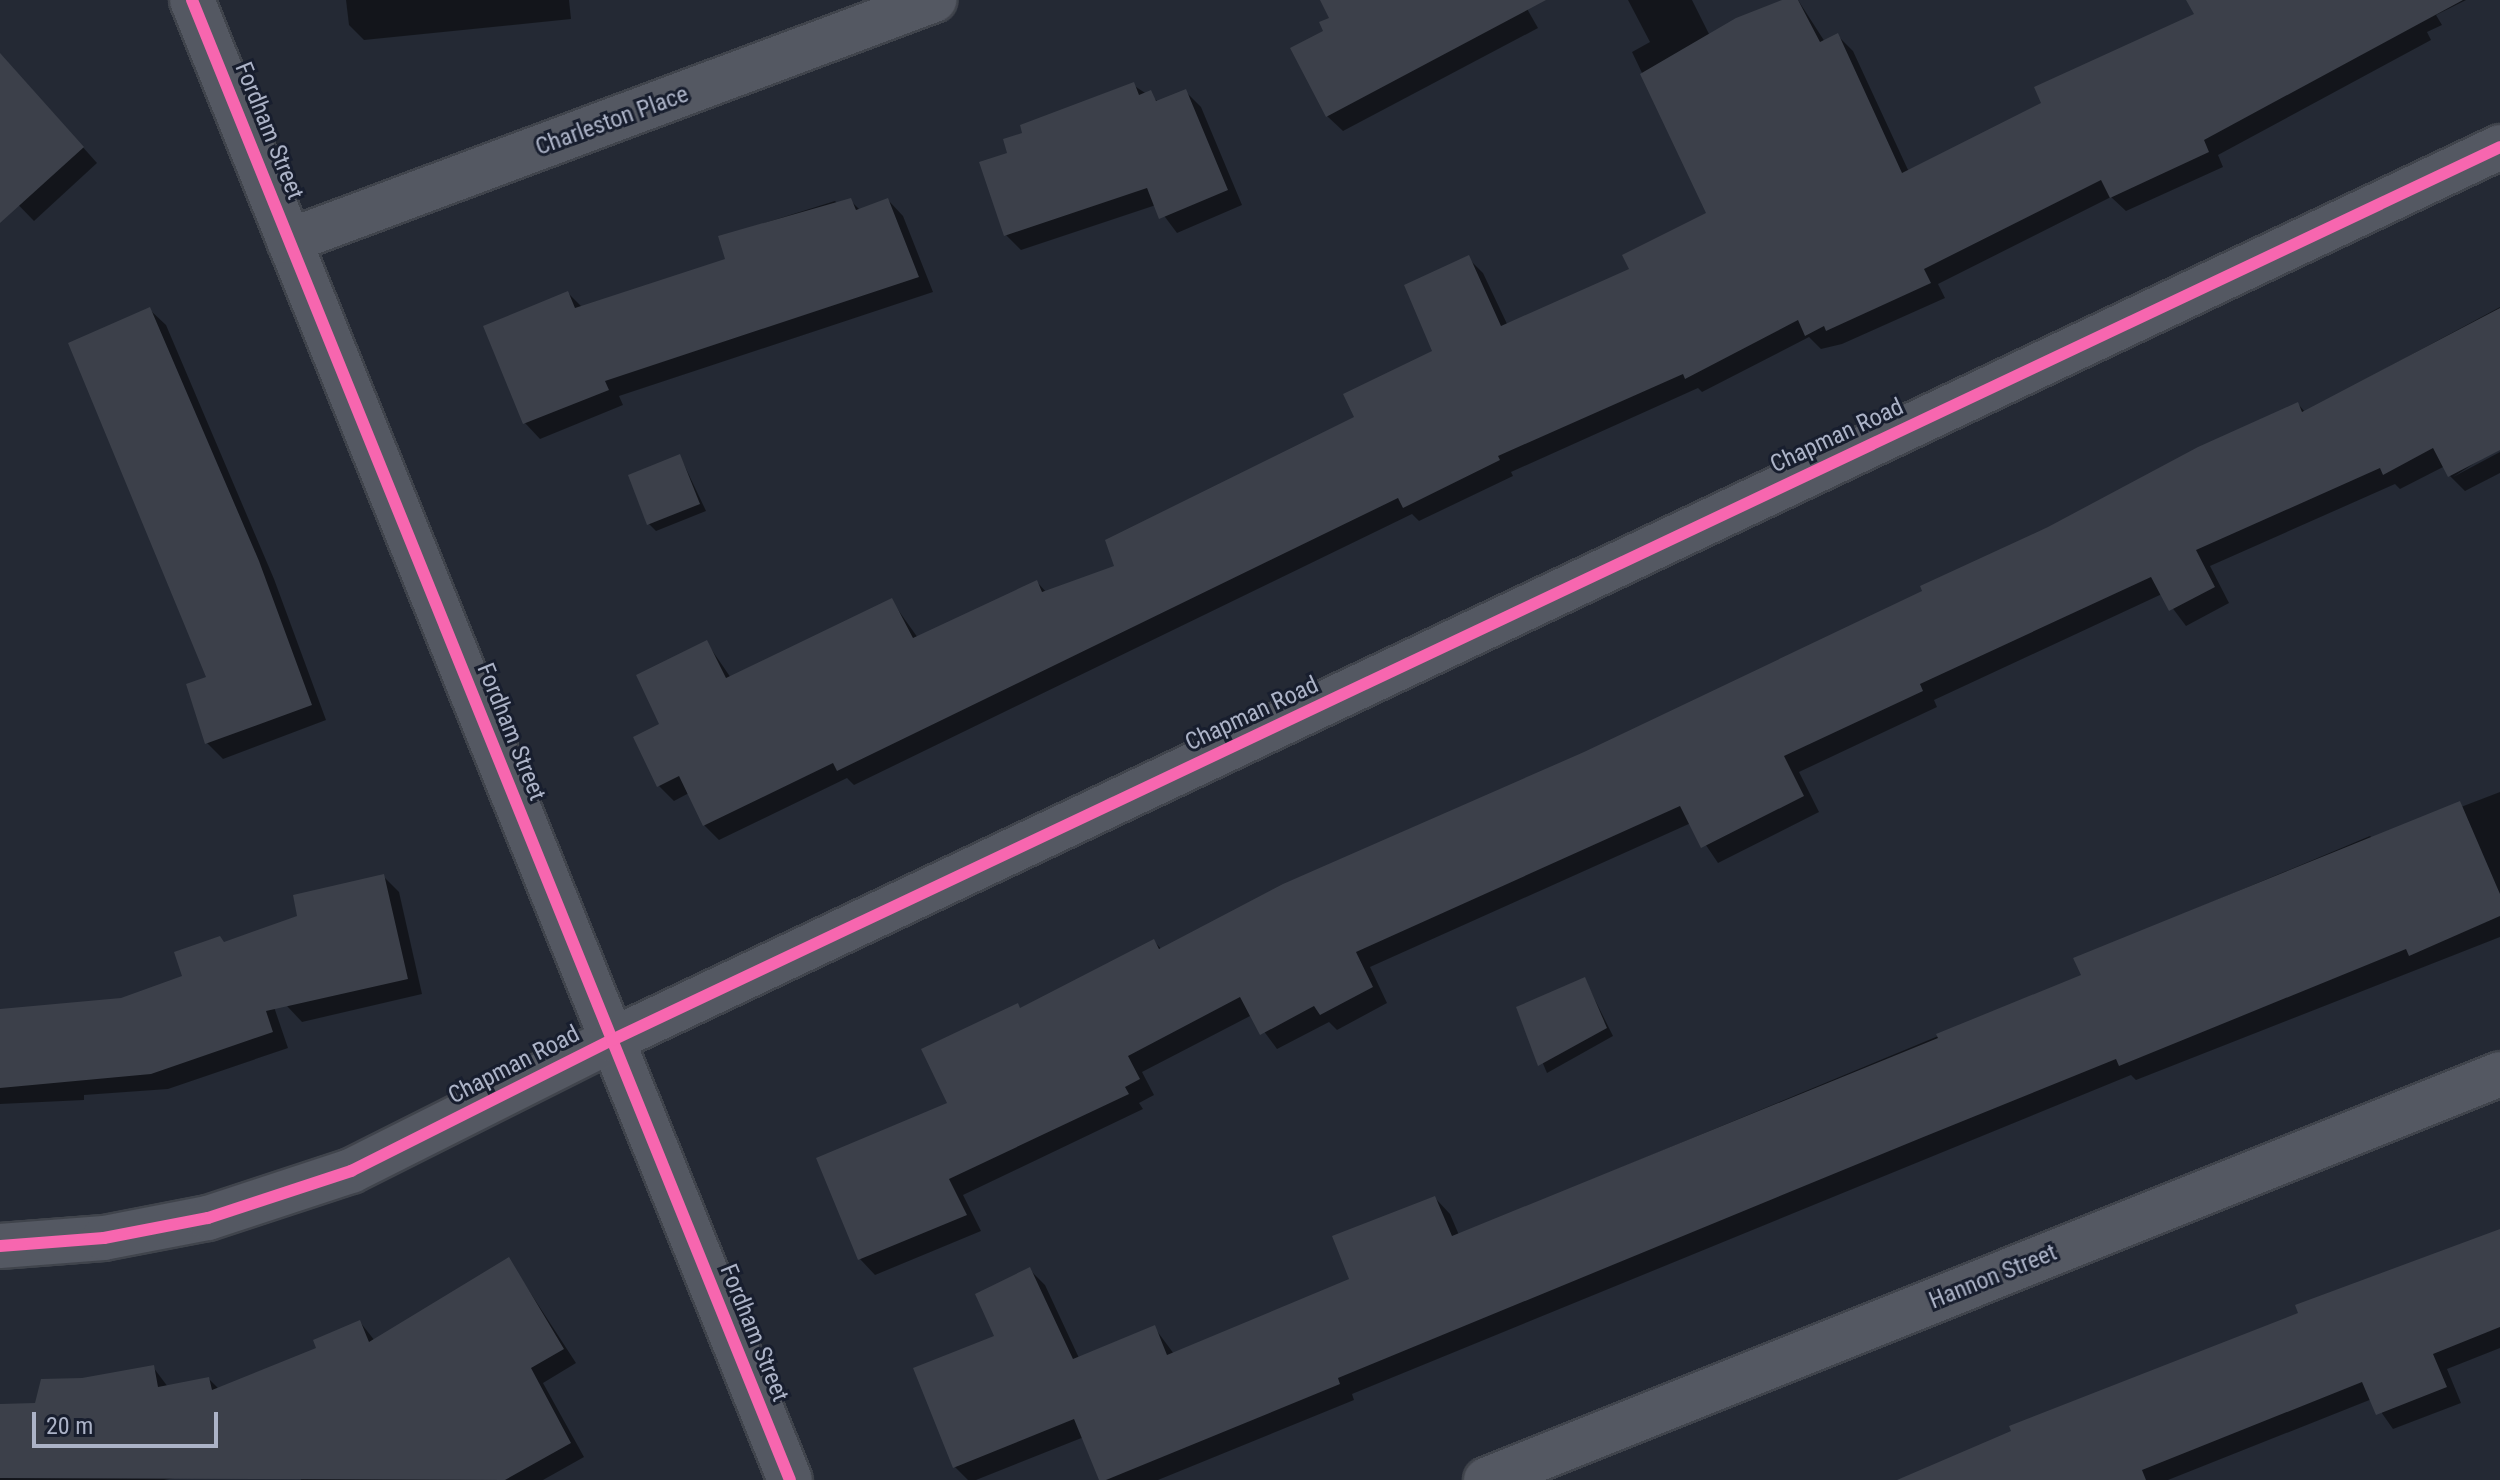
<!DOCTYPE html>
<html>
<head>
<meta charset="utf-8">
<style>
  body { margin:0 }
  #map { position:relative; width:2500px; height:1480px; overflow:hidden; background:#242934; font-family:"Roboto Condensed",sans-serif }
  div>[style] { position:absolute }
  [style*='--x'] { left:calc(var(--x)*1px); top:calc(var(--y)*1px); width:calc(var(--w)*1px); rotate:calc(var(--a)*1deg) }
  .shadow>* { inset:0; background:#0007 }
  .building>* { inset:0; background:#3c404a }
  .roads { filter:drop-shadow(2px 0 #40444c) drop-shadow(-2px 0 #40444c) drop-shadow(0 2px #40444c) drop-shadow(0 -2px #40444c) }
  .minor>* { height:44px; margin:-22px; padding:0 22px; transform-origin:22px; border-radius:22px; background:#545862 }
  .cycleway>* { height:12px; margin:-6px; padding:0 6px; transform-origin:6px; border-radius:6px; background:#f766af }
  span { translate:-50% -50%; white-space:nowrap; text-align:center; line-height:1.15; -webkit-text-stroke:6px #181e2e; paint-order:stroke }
  .street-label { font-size:24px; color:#acb3c7 }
  .scale { position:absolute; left:32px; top:1412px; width:186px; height:36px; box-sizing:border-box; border:4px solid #acb3c7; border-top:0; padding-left:10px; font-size:24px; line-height:28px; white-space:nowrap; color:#acb3c7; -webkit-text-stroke:6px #181e2e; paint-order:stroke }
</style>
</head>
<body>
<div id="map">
  <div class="shadow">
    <div style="clip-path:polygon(346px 0,569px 0,571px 19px,364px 40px,349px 25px)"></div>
    <div style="clip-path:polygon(1345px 0,1522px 0,1538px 28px,1343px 131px,1327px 116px,1326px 32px)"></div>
    <div style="clip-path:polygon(1628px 0,1692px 0,1710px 36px,1787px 0,1798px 0,1825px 42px,1838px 36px,1853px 51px,1909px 172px,1974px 148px,2197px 15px,2189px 0,2466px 0,2436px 15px,2442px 25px,2427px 32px,2431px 40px,2218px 155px,2223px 167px,2126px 211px,2111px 197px,1938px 284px,1945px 298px,1842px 344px,1821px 349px,1809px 337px,1702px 392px,1698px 388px,1511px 472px,1513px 476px,1419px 521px,1412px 514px,854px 785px,847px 778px,719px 840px,704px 825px,689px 793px,674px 801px,659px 786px,662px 725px,707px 643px,731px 678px,891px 600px,918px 638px,1037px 582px,1047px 593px,1116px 568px,1356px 418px,1435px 352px,1468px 258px,1483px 273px,1508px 326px,1632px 270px,1709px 213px,1632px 52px,1650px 42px)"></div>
    <div style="clip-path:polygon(1133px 85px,1159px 102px,1185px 91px,1201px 107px,1242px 205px,1177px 233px,1156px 205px,1021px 250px,1006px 235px,1010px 155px,1024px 134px)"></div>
    <div style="clip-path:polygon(39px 98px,97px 163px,34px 221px,0 186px,0 105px)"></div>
    <div style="clip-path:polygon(888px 200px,903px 216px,933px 292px,619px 396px,623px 405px,540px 439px,525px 423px,485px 327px,568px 293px,583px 308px,728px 260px,720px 237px,835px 201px,840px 206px,851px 201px,861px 211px)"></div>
    <div style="clip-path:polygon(2500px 307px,2500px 447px,2453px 477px,2500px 452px,2500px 473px,2465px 491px,2450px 476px,2445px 466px,2400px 489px,2395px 484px,2210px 566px,2229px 603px,2186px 626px,2162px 594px,1934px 700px,1937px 707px,1799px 772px,1819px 812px,1718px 863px,1691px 823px,1370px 967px,1387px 1003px,1337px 1030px,1329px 1022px,1277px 1049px,1252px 1015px,1142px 1072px,1154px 1095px,1139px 1103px,1143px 1109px,963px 1195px,981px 1231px,875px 1275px,860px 1259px,949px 1104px,1022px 1010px,1154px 941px,1162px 950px,1585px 754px,1925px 592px,2298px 404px,2305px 412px)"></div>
    <div style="clip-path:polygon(150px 310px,166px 325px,274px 579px,326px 720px,223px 759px,207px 743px,189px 686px,209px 679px)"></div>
    <div style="clip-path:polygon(680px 456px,706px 511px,656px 531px,649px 524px)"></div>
    <div style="clip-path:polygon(2500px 792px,2500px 937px,2136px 1080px,2131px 1075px,1352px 1394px,1354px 1400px,1158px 1480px,1101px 1480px,1084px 1437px,976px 1480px,968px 1480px,955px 1467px,997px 1337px,1030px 1270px,1045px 1285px,1079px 1358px,1154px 1327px,1174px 1354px,1352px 1280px,1435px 1198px,1450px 1214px,1459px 1235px,2083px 976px,2076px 959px,2370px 836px,2375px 840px)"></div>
    <div style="clip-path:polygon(383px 876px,399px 892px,422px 994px,302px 1022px,287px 1006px)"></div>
    <div style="clip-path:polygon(1585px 980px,1613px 1036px,1547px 1073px,1519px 1008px)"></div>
    <div style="clip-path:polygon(273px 1004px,288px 1048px,168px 1089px,84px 1095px,84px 1100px,0 1104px,0 1011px)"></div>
    <div style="clip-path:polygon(2500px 1231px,2500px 1348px,2447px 1369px,2461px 1403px,2393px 1429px,2372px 1399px,2168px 1480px,1902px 1480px)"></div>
    <div style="clip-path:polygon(509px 1260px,576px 1363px,543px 1383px,584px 1457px,543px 1480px,301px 1480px,294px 1455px,164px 1480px,0 1480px,0 1406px,36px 1405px,82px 1380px,153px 1367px,168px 1387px,209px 1379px,219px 1389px,319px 1349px,360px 1322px,375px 1341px)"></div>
  </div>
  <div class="building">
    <div style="clip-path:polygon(1320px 0,1546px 0,1326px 117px,1290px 48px,1323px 31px,1319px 22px,1329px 18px)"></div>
    <div style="clip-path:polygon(1782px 0,1798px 0,1820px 42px,1838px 33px,1902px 173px,2041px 103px,2034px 87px,2194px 14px,2186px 0,2463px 0,2204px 140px,2209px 152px,2110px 198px,2101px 180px,1924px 269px,1931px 283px,1826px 331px,1824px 326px,1805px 336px,1798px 320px,1685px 379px,1683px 374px,1498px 456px,1500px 460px,1403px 508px,1398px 498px,837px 771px,833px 763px,703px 826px,679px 776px,657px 787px,633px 737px,659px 724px,636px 675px,707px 640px,726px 678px,892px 598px,913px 638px,1037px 580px,1042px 592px,1114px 566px,1105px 540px,1354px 417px,1343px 394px,1432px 351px,1404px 285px,1469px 255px,1501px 326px,1629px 269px,1622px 255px,1706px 213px,1640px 74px,1736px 18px)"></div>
    <div style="clip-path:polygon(0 53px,84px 147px,0 223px)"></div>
    <div style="clip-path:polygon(1134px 82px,1139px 95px,1151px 90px,1156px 101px,1186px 89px,1228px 190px,1159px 219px,1147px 188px,1004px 236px,979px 162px,1007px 153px,1003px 139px,1022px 133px,1020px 125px)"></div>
    <div style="clip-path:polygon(851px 198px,856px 210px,888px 198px,919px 277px,605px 381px,609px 390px,523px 424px,483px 326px,568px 291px,575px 308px,725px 259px,718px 236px)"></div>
    <div style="clip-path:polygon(150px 307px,259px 561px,312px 705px,205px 744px,186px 684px,206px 677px,68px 343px)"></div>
    <div style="clip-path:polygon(2500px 308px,2500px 450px,2448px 477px,2433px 448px,2383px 475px,2380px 468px,2196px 550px,2215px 587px,2169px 611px,2151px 577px,1920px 684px,1923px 691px,1784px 756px,1804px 796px,1701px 848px,1680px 806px,1356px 952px,1373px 987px,1320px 1015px,1314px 1006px,1260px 1035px,1240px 997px,1128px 1056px,1140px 1079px,1125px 1087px,1129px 1094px,949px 1179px,967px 1215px,858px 1260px,816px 1158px,947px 1103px,921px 1049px,1018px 1003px,1020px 1008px,1154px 939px,1159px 949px,1283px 884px,1584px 752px,1922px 591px,1920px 586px,2048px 527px,2198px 447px,2298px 402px,2302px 412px)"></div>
    <div style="clip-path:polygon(680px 454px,700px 504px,647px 525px,628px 475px)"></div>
    <div style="clip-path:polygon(2460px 801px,2500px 894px,2500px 916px,2409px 956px,2406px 949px,2119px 1066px,2116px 1059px,1921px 1138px,1338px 1378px,1340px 1384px,1106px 1480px,1099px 1480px,1074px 1419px,953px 1468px,913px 1368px,994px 1336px,975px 1294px,1030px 1267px,1073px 1359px,1155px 1325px,1167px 1355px,1349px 1279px,1332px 1236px,1435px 1196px,1452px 1236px,1938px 1038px,1936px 1034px,2081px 975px,2073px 958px)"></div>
    <div style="clip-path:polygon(384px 874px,408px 979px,266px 1011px,273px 1032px,151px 1074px,0 1088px,0 1009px,121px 998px,182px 976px,174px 952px,220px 936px,224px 942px,297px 916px,293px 895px)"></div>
    <div style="clip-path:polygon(1585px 977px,1607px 1028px,1538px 1066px,1516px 1007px)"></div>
    <div style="clip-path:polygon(2500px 1229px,2500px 1327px,2433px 1354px,2447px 1387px,2376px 1415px,2362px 1382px,2142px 1470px,2146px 1480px,1897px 1480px,2011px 1431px,2009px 1426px,2298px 1313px,2295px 1305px)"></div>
    <div style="clip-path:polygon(509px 1257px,564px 1349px,531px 1368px,571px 1443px,505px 1480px,0 1478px,0 1404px,35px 1403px,41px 1379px,82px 1378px,154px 1365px,158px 1387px,209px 1377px,212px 1390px,316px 1348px,313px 1340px,360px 1320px,369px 1342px)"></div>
  </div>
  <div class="roads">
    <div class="minor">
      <div style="--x:192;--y:0;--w:1596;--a:68"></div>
      <div style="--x:289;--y:241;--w:689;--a:-20.49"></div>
      <div style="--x:0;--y:1246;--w:104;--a:-4.4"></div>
      <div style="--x:104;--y:1238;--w:106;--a:-10.9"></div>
      <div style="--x:208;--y:1218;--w:151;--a:-18.2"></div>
      <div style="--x:351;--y:1171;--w:292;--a:-26.7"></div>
      <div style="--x:612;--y:1040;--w:2089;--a:-25.31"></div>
      <div style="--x:1486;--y:1480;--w:1092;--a:-21.82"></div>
    </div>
  </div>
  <div class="cycleway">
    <div style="--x:192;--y:0;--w:1596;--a:68"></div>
    <div style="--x:0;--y:1246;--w:104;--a:-4.4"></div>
    <div style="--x:104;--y:1238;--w:106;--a:-10.9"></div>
    <div style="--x:208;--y:1218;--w:151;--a:-18.2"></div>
    <div style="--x:351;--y:1171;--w:292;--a:-26.7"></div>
    <div style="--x:612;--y:1040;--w:2089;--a:-25.31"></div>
  </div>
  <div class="street-label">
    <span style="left:612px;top:121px;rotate:-20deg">Charleston Place</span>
    <span style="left:269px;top:131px;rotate:68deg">Fordham Street</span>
    <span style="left:1837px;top:436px;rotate:-25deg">Chapman Road</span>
    <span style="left:1252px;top:714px;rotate:-25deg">Chapman Road</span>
    <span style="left:511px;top:732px;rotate:68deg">Fordham Street</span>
    <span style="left:514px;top:1065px;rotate:-27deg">Chapman Road</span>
    <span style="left:1993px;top:1277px;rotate:-22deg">Hannon Street</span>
    <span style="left:754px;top:1333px;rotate:68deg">Fordham Street</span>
  </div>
  <div class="scale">20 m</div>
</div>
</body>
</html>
